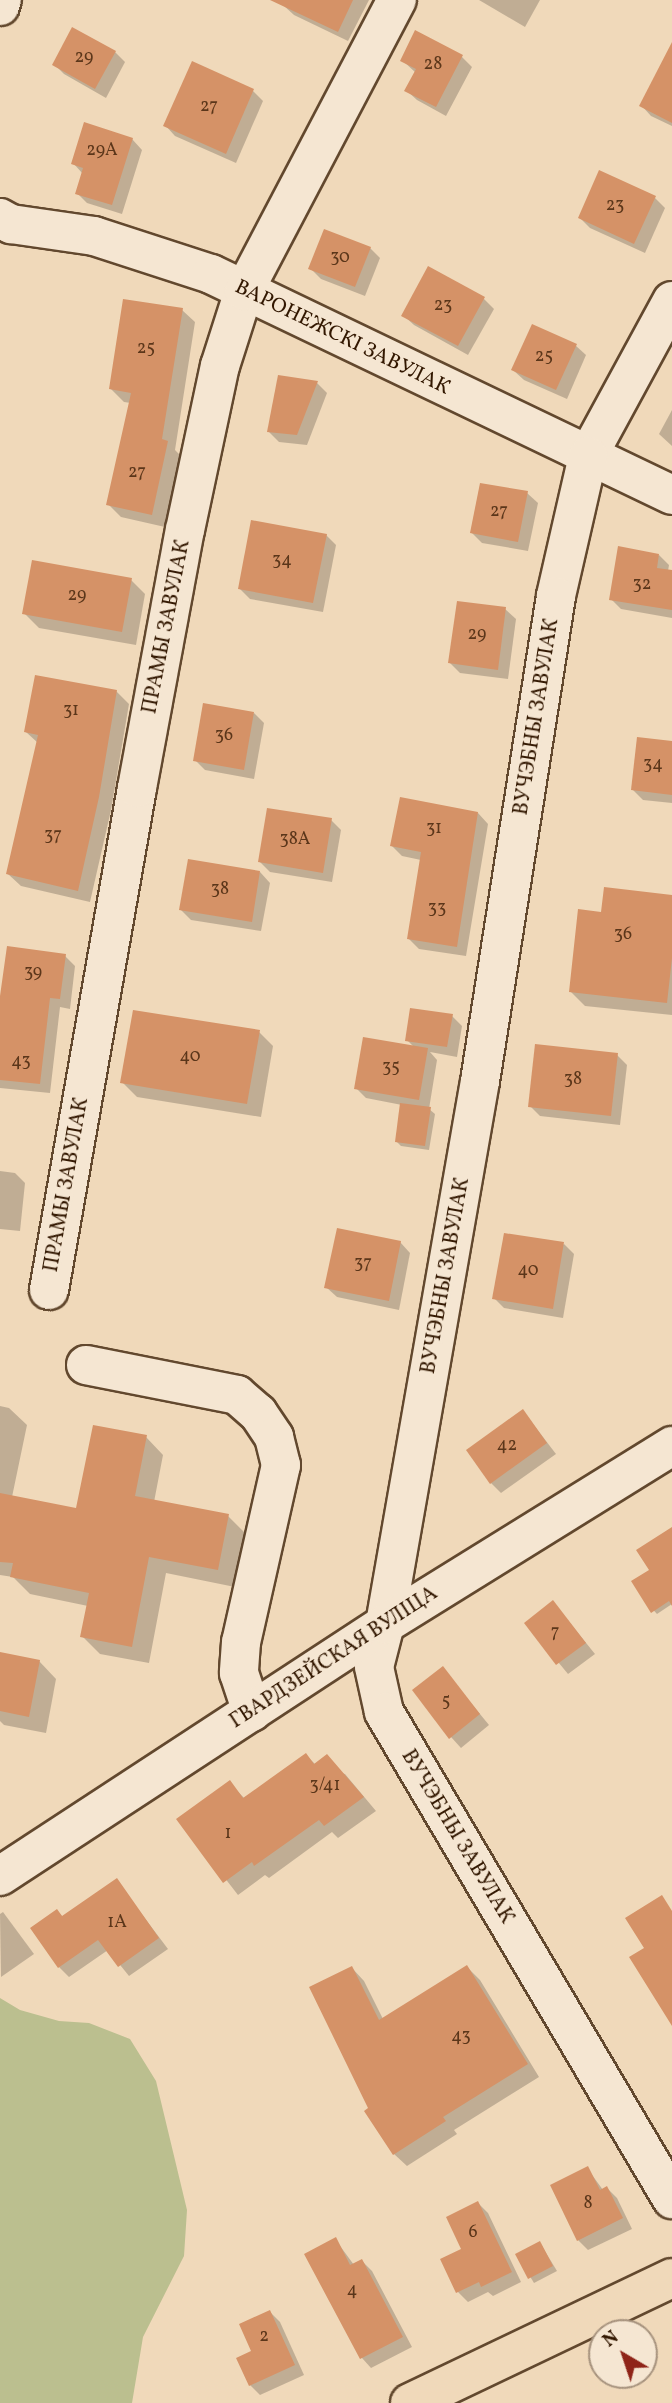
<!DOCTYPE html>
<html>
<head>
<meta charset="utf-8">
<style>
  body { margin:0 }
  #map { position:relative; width:672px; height:2403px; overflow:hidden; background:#f0d9ba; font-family:Vollkorn,serif }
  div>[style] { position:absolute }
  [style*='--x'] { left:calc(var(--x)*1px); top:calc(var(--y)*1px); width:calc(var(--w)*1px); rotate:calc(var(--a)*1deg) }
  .green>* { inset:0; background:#bbbf8f }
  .shadow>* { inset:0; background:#0003 }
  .building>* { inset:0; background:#d59267 }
  .roads { filter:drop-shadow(2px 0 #62482e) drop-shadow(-2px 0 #62482e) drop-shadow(0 2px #62482e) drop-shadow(0 -2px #62482e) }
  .minor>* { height:38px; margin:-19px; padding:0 19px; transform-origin:19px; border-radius:19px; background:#f5e6d2 }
  .major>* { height:38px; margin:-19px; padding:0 19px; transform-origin:19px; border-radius:19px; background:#f0d9ba }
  span { translate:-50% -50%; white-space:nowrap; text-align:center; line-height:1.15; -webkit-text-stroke:5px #f5e6d2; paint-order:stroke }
  .number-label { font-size:18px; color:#5b361a }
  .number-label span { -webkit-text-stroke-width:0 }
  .street-label { font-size:21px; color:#321700 }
  .north { position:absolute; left:588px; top:2319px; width:70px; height:70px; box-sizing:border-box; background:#f5e6d2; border:2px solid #a7937e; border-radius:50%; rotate:321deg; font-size:19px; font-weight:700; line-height:28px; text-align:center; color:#321700 }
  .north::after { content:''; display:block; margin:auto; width:24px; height:32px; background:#8f2418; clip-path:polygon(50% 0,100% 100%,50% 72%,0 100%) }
</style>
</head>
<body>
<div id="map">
  <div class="green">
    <div style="clip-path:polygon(0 1998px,20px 2010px,59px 2021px,89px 2023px,130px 2039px,156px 2081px,187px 2210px,184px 2256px,143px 2337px,132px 2403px,0 2403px)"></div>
  </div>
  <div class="shadow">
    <div style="clip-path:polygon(286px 0,369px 0,348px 41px,294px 15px,283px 5px)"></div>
    <div style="clip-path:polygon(479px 0,540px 0,525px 27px)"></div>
    <div style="clip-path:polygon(672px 46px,672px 126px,651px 116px,641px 105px)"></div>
    <div style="clip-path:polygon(115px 52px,125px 62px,106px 98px,64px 74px,54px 64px)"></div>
    <div style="clip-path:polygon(462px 57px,472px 67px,446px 116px,417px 100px,406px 90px,416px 73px,402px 60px)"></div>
    <div style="clip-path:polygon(253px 91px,263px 101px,236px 163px,175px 136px,165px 125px)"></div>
    <div style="clip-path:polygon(132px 139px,142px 150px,122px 214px,87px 203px,77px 193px,83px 174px,73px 163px)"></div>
    <div style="clip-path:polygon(655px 198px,665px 208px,645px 253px,590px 228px,580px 218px)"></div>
    <div style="clip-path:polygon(370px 248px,380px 258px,365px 296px,321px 279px,311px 269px)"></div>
    <div style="clip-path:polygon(484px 299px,494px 309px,468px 355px,414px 325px,403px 315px)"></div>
    <div style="clip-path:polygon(182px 310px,195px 322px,175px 450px,180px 455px,165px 527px,121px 517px,108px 504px,131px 403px,124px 402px,111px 389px)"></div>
    <div style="clip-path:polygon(575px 345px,586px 355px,567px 399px,524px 380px,513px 370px)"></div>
    <div style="clip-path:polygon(279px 377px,317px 383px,327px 393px,307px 445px,279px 442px,269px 432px)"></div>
    <div style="clip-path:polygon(672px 410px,672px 446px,659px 434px)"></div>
    <div style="clip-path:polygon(527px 493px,538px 503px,528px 551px,482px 543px,472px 533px)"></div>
    <div style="clip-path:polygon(326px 535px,336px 545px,323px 612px,250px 599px,240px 589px)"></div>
    <div style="clip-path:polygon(659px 555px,669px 565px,668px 571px,672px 572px,672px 618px,621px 609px,611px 599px)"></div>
    <div style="clip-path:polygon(131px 580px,145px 594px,136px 645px,39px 628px,24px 613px)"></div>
    <div style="clip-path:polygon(505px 609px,516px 619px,508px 679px,460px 673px,450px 663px)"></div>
    <div style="clip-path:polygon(116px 691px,129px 704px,111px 810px,90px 902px,21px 886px,8px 874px,38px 743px,26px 732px)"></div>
    <div style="clip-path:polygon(254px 713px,264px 723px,254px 779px,205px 770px,195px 760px)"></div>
    <div style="clip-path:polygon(672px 742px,672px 803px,643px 800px,633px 790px)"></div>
    <div style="clip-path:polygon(478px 813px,488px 824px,466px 956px,419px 949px,409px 939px,421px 860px,402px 856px,392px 846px)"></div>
    <div style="clip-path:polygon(331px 820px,341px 830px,332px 882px,270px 872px,260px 862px)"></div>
    <div style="clip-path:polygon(260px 872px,270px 883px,261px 931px,191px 920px,181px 910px)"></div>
    <div style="clip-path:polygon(672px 896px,672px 1015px,585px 1006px,570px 991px,603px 913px)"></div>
    <div style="clip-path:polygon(65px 956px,75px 966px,70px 1009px,60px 1007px,50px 1093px,0 1088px,0 1010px)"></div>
    <div style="clip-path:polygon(452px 1016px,462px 1026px,457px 1057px,430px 1052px,437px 1060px,429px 1109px,435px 1114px,429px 1150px,401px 1146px,396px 1141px,402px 1105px,366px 1098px,356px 1088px,415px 1048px,407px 1040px)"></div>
    <div style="clip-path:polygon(259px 1032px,273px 1046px,261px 1117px,137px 1097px,122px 1082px)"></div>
    <div style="clip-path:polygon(617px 1055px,627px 1065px,620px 1125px,540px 1116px,530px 1106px)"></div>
    <div style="clip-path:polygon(0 1171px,15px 1173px,25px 1183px,20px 1231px,0 1229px)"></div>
    <div style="clip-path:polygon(400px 1242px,410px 1253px,399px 1310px,337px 1297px,326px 1287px)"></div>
    <div style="clip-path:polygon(564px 1244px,574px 1254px,563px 1318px,504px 1308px,494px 1298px)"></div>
    <div style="clip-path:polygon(0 1406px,9px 1408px,27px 1425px,12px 1497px,77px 1510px,146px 1437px,163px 1455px,154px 1502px,228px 1516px,245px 1533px,235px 1587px,166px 1573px,149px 1663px,100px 1654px,82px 1636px,88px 1606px,30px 1594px,13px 1577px,0 1575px)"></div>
    <div style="clip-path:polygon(523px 1411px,556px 1454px,501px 1493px,491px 1483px)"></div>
    <div style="clip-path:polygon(672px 1529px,672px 1604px,657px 1614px,647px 1603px,652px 1571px)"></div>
    <div style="clip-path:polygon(553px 1602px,595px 1654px,568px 1674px,526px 1623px)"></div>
    <div style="clip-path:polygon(0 1654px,39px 1661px,56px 1679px,46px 1733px,4px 1725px,0 1721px)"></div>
    <div style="clip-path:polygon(443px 1669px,489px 1725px,461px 1748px,451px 1737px)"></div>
    <div style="clip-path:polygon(306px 1755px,316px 1765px,345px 1774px,376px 1811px,338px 1838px,332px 1832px,269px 1878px,265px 1875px,238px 1895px,179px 1819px,229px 1782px,245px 1799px)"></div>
    <div style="clip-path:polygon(116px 1880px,168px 1949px,129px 1976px,108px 1950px,69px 1977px,59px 1967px,57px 1911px,63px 1917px)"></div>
    <div style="clip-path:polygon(3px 1912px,34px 1954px,1px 1977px,0 1914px)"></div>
    <div style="clip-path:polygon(467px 1967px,480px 1980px,539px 2077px,454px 2130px,457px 2134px,407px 2166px,394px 2154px,371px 2109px,352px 1968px,364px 1981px,383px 2019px)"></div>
    <div style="clip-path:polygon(587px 2168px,603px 2190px,607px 2188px,617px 2198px,632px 2229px,588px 2250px,578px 2240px)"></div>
    <div style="clip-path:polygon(478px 2203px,488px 2213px,521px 2282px,493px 2296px,488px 2292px,468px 2302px,458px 2292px,463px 2250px)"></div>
    <div style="clip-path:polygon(335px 2239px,354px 2265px,362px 2261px,372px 2271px,412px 2347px,371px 2368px,362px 2358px,307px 2254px)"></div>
    <div style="clip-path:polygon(540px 2243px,557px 2271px,534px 2283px,517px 2255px)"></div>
    <div style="clip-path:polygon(270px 2312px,280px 2322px,304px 2375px,260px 2395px,250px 2385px,253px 2352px)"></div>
  </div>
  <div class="building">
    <div style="clip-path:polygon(270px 0,353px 0,338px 32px)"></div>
    <div style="clip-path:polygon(72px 27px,116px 51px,95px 89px,52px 65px)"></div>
    <div style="clip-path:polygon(415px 30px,463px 55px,436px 107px,404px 91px,416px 69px,400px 61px)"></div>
    <div style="clip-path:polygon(672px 42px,672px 123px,639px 106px)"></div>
    <div style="clip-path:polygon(192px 61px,254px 89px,226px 154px,163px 126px)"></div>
    <div style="clip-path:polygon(84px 122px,133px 138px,112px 205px,75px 194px,83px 168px,71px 164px)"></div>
    <div style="clip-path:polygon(599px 170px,656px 196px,634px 244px,578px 218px)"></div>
    <div style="clip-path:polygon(324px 229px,371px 247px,355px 287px,308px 269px)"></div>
    <div style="clip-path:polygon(428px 266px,485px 297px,458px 346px,401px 316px)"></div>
    <div style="clip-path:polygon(123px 299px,183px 308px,162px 439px,168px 441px,152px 515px,106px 505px,131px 393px,109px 389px)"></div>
    <div style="clip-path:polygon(532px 324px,577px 344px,556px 390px,511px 370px)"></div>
    <div style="clip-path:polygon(278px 375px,318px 381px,297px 435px,267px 432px)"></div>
    <div style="clip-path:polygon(480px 483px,528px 491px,518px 542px,470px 533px)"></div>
    <div style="clip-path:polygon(251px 520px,327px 534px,313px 603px,238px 589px)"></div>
    <div style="clip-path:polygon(618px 546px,659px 554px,657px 568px,672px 570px,672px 610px,609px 600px)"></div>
    <div style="clip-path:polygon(32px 560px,132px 578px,122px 632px,22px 614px)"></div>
    <div style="clip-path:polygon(457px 601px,506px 607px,498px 670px,448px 663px)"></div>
    <div style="clip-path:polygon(35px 675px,117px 690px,99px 797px,78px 891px,6px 874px,38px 735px,24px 732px)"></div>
    <div style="clip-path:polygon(203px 703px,254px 712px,244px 770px,193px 761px)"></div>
    <div style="clip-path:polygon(637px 737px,672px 741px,672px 795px,631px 790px)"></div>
    <div style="clip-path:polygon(400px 797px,478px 812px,457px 947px,407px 939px,421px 852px,390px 846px)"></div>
    <div style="clip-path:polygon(267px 808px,332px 818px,323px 873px,258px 862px)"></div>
    <div style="clip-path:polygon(188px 859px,260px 871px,252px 922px,179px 910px)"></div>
    <div style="clip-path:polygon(604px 887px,672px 895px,672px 958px,667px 1003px,569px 992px,578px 909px,601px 912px)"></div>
    <div style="clip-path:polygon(7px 946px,66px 954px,60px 999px,50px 998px,40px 1084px,0 1080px,0 996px)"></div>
    <div style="clip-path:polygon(410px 1008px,453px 1014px,447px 1047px,405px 1041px)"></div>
    <div style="clip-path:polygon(133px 1010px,260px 1030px,247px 1104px,120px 1083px)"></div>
    <div style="clip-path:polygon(363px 1037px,428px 1048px,419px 1100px,354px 1089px)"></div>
    <div style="clip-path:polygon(535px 1044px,618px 1053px,611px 1116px,528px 1107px)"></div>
    <div style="clip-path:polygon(400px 1103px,431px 1107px,425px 1146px,395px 1142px)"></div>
    <div style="clip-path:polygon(337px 1228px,401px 1241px,389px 1301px,324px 1288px)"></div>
    <div style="clip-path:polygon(504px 1233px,564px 1242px,553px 1309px,492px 1299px)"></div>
    <div style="clip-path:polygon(523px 1409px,547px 1443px,490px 1484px,466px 1450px)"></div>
    <div style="clip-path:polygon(93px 1425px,147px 1435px,135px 1496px,229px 1514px,218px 1570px,149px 1557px,132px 1647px,80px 1637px,89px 1593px,10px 1577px,13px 1563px,0 1562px,0 1493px,76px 1508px)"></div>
    <div style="clip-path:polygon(672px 1527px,672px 1606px,669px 1601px,651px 1613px,631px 1581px,649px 1570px,636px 1550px)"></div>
    <div style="clip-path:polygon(553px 1600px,586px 1643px,556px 1665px,524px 1623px)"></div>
    <div style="clip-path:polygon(0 1652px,40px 1660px,29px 1717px,0 1711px)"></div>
    <div style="clip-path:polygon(443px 1666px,480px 1714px,449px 1739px,412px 1690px)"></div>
    <div style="clip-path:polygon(306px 1753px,314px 1764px,327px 1754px,364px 1797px,324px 1826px,319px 1820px,254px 1866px,252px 1862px,223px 1883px,176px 1819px,230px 1780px,243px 1798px)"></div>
    <div style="clip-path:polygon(117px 1878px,159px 1938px,118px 1967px,98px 1940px,58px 1968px,30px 1928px,57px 1909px,62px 1916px)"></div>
    <div style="clip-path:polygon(662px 1895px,672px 1911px,672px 2026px,629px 1957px,644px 1948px,625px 1918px)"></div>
    <div style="clip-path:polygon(467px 1965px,528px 2064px,443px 2117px,446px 2121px,393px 2155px,364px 2111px,368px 2108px,309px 1987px,352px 1966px,379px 2020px)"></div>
    <div style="clip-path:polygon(588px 2166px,600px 2190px,607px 2186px,623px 2218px,577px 2241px,550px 2185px)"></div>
    <div style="clip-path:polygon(478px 2201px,512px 2272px,481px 2287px,479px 2282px,456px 2293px,440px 2259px,461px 2249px,446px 2217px)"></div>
    <div style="clip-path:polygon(336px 2237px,350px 2265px,362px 2259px,403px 2337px,360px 2359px,304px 2254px)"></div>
    <div style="clip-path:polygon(540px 2241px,553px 2266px,528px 2279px,515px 2254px)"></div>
    <div style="clip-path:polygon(270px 2310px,295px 2365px,249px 2386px,236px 2358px,251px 2351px,239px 2324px)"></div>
  </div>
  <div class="roads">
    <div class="minor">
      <div style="--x:0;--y:6;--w:6;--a:-72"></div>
      <div style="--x:0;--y:218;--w:13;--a:29"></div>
      <div style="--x:11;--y:224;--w:84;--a:8.2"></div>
      <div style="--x:94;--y:236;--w:123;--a:18"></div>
      <div style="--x:211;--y:274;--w:511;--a:25.61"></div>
      <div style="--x:672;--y:301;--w:176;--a:118.5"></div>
      <div style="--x:588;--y:456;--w:144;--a:102.9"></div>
      <div style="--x:556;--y:596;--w:491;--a:98.9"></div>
      <div style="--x:480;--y:1081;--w:551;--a:99.92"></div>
      <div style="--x:385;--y:1624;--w:44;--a:104.3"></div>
      <div style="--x:374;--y:1667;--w:46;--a:77.5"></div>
      <div style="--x:384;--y:1712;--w:566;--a:59.4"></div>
      <div style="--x:49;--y:1290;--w:510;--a:-80.06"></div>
      <div style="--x:137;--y:788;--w:262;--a:-79.5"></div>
      <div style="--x:185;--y:530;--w:168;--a:-78"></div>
      <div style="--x:220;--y:366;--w:79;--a:-72.3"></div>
      <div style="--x:244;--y:291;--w:329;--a:-62.3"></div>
      <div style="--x:86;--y:1365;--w:154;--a:11.2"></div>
      <div style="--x:237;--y:1395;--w:28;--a:41"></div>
      <div style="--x:258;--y:1413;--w:29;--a:56"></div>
      <div style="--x:274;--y:1437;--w:29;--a:76"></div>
      <div style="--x:281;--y:1465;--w:181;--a:102.7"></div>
      <div style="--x:241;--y:1642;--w:31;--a:94"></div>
      <div style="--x:239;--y:1673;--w:41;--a:71.6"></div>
      <div style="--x:0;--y:1876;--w:460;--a:-33.2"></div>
      <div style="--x:385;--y:1624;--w:338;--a:-31.8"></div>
    </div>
    <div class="major">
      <div style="--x:410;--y:2403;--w:290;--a:-25.5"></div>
    </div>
  </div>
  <div class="number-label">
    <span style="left:84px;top:58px">29</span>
    <span style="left:433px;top:65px">28</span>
    <span style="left:209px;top:107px">27</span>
    <span style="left:102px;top:151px">29А</span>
    <span style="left:615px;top:206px">23</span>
    <span style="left:340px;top:258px">30</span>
    <span style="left:443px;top:306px">23</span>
    <span style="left:146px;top:349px">25</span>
    <span style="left:544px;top:357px">25</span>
    <span style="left:137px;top:473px">27</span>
    <span style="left:499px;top:512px">27</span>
    <span style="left:282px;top:561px">34</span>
    <span style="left:642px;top:585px">32</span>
    <span style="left:77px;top:596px">29</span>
    <span style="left:477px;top:635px">29</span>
    <span style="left:71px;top:711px">31</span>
    <span style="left:224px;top:736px">36</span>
    <span style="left:653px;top:765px">34</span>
    <span style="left:434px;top:829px">31</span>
    <span style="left:53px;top:836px">37</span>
    <span style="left:295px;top:840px">38А</span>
    <span style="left:220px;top:890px">38</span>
    <span style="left:437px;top:909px">33</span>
    <span style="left:623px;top:935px">36</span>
    <span style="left:33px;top:973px">39</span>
    <span style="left:190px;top:1057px">40</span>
    <span style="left:21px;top:1062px">43</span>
    <span style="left:391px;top:1068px">35</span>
    <span style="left:573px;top:1080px">38</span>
    <span style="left:363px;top:1264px">37</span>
    <span style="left:528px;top:1271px">40</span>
    <span style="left:507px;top:1446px">42</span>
    <span style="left:555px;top:1633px">7</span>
    <span style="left:446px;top:1702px">5</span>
    <span style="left:325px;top:1786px">3/41</span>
    <span style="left:228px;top:1834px">1</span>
    <span style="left:117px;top:1923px">1А</span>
    <span style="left:461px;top:2037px">43</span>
    <span style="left:588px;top:2204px">8</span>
    <span style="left:473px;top:2233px">6</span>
    <span style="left:352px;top:2291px">4</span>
    <span style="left:264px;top:2337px">2</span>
  </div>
  <div class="street-label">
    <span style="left:342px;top:338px;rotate:26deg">ВАРОНЕЖСКІ ЗАВУЛАК</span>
    <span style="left:167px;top:627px;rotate:-79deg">ПРАМЫ ЗАВУЛАК</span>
    <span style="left:537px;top:717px;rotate:-81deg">ВУЧЭБНЫ ЗАВУЛАК</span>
    <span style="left:67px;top:1185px;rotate:-80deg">ПРАМЫ ЗАВУЛАК</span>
    <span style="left:446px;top:1276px;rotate:-80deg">ВУЧЭБНЫ ЗАВУЛАК</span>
    <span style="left:334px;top:1658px;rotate:-33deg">ГВАРДЗЕЙСКАЯ ВУЛІЦА</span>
    <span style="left:457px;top:1837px;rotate:59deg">ВУЧЭБНЫ ЗАВУЛАК</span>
  </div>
  <div class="north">N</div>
</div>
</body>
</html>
